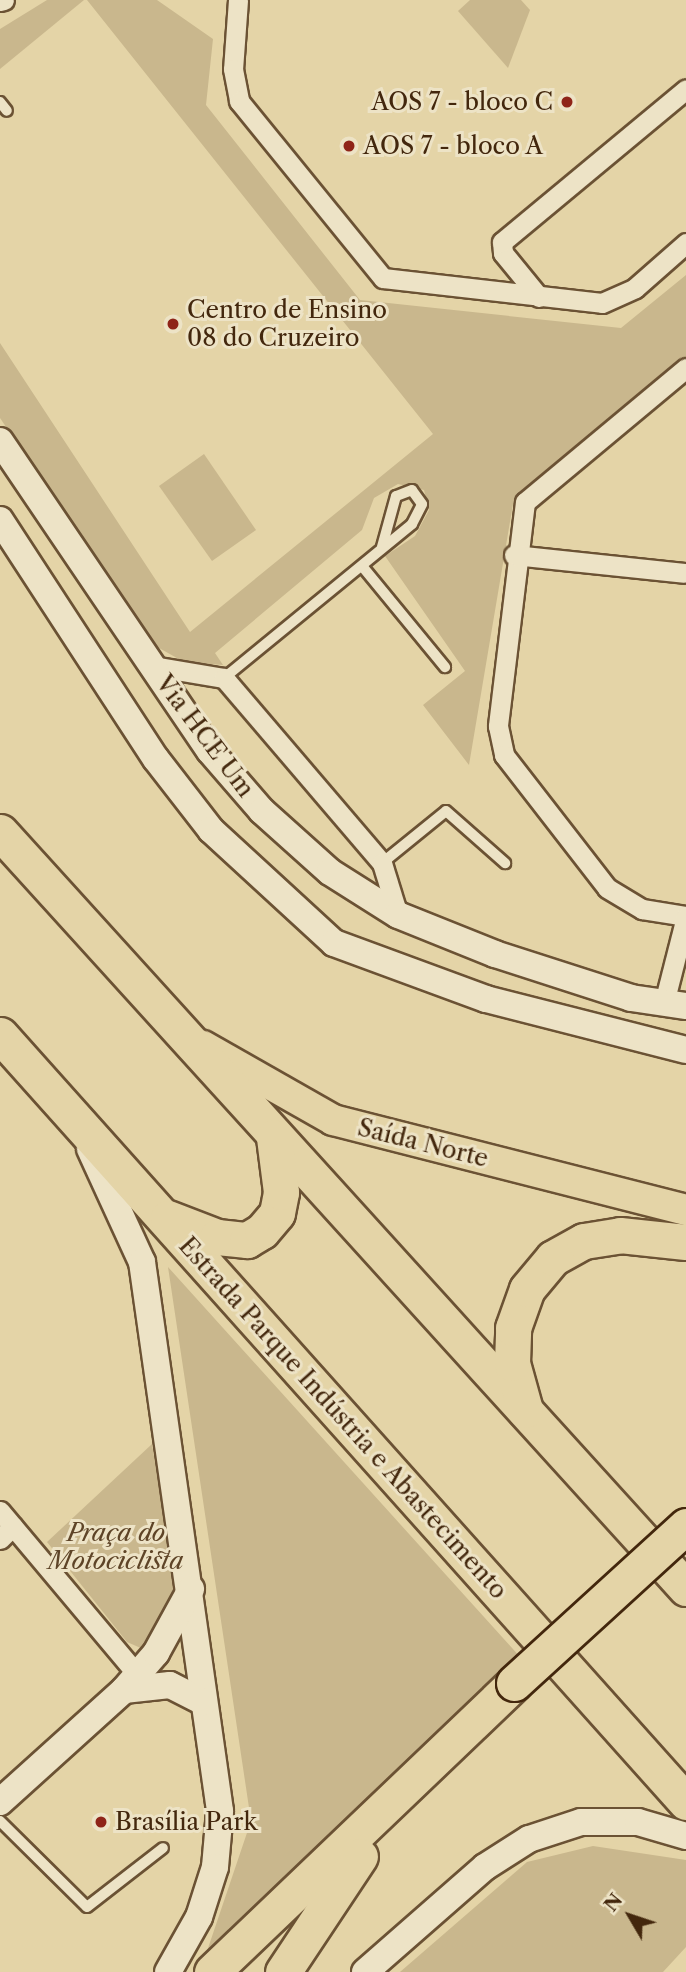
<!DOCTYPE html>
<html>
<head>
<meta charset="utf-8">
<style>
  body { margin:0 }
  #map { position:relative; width:686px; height:1972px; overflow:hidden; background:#e4d4a7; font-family:"Libre Caslon Text",serif }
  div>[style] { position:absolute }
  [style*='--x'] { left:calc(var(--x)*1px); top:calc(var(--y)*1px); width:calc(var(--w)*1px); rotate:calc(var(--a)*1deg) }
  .green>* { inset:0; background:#c9b78d }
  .roads { filter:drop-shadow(2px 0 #6b5234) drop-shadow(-2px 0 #6b5234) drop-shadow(0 2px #6b5234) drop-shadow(0 -2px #6b5234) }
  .lane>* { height:10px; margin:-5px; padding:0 5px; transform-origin:5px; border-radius:5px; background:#ede3c6 }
  .street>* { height:19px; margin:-9.5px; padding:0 9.5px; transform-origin:9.5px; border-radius:9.5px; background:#ede3c6 }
  .secondary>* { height:26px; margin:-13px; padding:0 13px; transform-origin:13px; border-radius:13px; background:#ede3c6 }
  .primary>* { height:30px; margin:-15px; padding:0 15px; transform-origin:15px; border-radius:15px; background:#e4d4a7 }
  .highway>* { height:35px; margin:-17.5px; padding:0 17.5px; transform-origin:17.5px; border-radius:17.5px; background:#e4d4a7 }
  .bridges { filter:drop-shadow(2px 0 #43270d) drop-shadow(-2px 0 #43270d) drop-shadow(0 2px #43270d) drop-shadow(0 -2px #43270d) }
  .highway-bridge>* { height:35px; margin:-17.5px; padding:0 17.5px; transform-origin:17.5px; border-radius:17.5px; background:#e4d4a7 }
  .dots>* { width:19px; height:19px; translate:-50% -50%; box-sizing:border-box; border:4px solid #ede3c6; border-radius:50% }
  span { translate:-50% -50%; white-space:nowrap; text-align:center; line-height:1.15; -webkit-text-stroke:6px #ede3c6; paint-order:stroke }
  .poi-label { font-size:24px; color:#43270d }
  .right { translate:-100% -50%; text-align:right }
  .left { translate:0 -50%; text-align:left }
  .street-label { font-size:24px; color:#43270d }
  .park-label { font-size:24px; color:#5e4427; font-style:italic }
  .north { position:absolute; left:595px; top:1881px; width:70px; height:70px; -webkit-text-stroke:5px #ede3c6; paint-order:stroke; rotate:309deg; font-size:19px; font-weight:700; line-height:28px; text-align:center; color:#43270d }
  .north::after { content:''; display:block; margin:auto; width:24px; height:32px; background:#43270d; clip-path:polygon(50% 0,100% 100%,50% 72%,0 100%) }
</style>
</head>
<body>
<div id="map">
  <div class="green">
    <div style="clip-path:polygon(47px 0,84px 0,0 69px,0 29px)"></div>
    <div style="clip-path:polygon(87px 0,157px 0,213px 39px,206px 105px,360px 300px,621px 328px,686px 275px,686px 375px,513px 504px,469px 765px,423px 705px,465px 671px,385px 556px,415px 536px,429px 510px,424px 490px,398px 484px,374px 498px,362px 530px,215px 653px,223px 665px,184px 662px,152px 644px,0 418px,0 343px,190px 632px,433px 434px)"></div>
    <div style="clip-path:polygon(470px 0,521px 0,530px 10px,508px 68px,458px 11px)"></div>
    <div style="clip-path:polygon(204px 454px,256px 530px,212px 561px,159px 486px)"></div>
    <div style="clip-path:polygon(168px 1267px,521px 1658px,203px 1963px,251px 1821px)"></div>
    <div style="clip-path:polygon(152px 1444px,174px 1582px,168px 1626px,143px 1649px,127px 1642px,47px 1542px)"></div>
    <div style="clip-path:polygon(593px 1846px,686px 1860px,686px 1947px,663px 1972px,400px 1972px,527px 1862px)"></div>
  </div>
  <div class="roads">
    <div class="lane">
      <div style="--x:0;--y:102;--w:11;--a:52"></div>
      <div style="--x:362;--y:566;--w:131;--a:50.6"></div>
      <div style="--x:224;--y:678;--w:243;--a:-39.3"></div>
      <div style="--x:412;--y:524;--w:22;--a:-63"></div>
      <div style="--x:422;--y:504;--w:17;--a:-126"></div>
      <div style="--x:412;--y:490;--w:17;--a:159"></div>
      <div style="--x:396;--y:496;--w:53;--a:105.4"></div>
      <div style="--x:382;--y:863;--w:82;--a:-39.1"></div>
      <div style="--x:446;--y:811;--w:79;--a:41.4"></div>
      <div style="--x:0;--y:1821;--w:122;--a:44.7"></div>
      <div style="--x:87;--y:1907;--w:96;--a:-37.8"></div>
    </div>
    <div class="street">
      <div style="--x:238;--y:0;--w:69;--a:94.1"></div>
      <div style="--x:233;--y:69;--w:33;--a:79"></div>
      <div style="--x:239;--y:101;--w:228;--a:50.9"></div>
      <div style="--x:383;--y:278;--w:220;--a:6.5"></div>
      <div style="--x:602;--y:303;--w:36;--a:-24"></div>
      <div style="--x:635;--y:288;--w:68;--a:-41.4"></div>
      <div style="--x:0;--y:1;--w:4;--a:-14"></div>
      <div style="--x:539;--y:297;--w:57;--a:-129.3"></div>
      <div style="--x:503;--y:253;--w:11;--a:-95"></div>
      <div style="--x:502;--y:242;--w:239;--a:-39.7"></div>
      <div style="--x:686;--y:368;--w:209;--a:140.2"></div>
      <div style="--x:525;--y:502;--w:226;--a:96.9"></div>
      <div style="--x:498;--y:726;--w:30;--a:78"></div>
      <div style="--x:504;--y:755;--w:168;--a:52.2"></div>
      <div style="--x:607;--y:888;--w:41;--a:31"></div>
      <div style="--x:642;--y:909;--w:45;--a:9"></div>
      <div style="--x:514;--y:555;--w:171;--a:6"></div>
      <div style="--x:152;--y:666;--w:73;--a:9.5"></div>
      <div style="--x:224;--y:678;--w:243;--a:49.5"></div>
      <div style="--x:382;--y:863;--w:54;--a:72.9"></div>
      <div style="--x:664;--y:1003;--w:89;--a:-75.7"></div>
      <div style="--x:0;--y:1511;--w:213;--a:50"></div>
      <div style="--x:0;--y:1539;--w:18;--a:-45"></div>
    </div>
    <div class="secondary">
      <div style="--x:0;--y:441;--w:374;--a:55.9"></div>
      <div style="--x:210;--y:751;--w:79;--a:49.1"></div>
      <div style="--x:262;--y:811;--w:91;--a:41.9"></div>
      <div style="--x:330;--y:872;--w:80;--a:32.3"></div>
      <div style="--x:398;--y:915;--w:105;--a:21.9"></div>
      <div style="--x:495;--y:954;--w:143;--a:17.9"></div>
      <div style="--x:631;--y:998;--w:56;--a:8.3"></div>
      <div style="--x:0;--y:520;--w:285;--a:56.9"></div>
      <div style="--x:156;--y:759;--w:90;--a:52.2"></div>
      <div style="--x:211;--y:830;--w:167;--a:42.6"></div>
      <div style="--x:334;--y:943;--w:162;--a:20.2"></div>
      <div style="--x:486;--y:999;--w:206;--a:14.3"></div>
      <div style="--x:90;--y:1149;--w:124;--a:65.3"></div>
      <div style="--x:142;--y:1262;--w:555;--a:81.91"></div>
      <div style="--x:220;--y:1811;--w:56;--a:95.1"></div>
      <div style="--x:215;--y:1867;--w:52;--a:107.7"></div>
      <div style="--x:199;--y:1917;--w:63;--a:119.4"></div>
      <div style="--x:124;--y:1690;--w:46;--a:-6.2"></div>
      <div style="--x:170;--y:1685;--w:38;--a:27"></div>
      <div style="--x:0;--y:1802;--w:167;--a:-42.1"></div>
      <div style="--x:124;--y:1690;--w:49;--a:-49.1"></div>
      <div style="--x:156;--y:1653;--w:73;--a:-61.3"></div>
      <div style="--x:365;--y:1972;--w:159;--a:-41.2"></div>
      <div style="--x:485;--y:1867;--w:52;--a:-32.5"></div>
      <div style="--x:529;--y:1839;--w:55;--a:-18.1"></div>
      <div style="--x:581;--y:1822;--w:57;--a:0"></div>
      <div style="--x:638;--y:1822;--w:50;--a:16.3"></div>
    </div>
    <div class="primary">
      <div style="--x:203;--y:1046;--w:150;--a:29.6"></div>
      <div style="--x:333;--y:1120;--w:364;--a:14.3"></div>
    </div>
    <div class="highway">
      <div style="--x:0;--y:832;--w:1021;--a:47.78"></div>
      <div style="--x:0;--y:1035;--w:1029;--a:48.19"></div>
      <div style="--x:168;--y:1218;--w:53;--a:21.2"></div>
      <div style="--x:217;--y:1237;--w:30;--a:6"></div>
      <div style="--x:247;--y:1240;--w:17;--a:-31"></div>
      <div style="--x:262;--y:1231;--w:23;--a:-50"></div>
      <div style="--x:277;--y:1213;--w:21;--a:-79"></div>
      <div style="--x:281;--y:1192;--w:55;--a:-97.3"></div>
      <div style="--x:525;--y:1410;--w:49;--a:-105.5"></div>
      <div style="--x:512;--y:1363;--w:35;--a:-88"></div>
      <div style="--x:513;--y:1328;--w:41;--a:-70.3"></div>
      <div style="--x:527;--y:1289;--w:40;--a:-50"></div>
      <div style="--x:553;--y:1258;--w:35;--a:-29"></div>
      <div style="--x:584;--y:1241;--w:36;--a:-9"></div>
      <div style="--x:620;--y:1235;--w:66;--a:6.1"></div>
      <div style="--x:212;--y:1972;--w:418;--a:-43.7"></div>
      <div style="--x:283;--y:1972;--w:139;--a:-56.4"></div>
    </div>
  </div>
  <div class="bridges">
    <div class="highway-bridge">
      <div style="--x:514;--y:1683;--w:233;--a:-42.4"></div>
    </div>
  </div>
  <div class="dots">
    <div style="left:567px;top:102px;background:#8f2418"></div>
    <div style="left:349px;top:146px;background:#8f2418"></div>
    <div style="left:173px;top:324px;background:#8f2418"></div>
    <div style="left:101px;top:1822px;background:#8f2418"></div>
  </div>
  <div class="poi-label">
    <span class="right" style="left:553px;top:102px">AOS 7 - bloco C</span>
    <span class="left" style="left:363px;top:146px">AOS 7 - bloco A</span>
    <span class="left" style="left:187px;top:324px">Centro de Ensino<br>08 do Cruzeiro</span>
    <span class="left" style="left:115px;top:1822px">Brasília Park</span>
  </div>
  <div class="street-label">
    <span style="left:205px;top:736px;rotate:53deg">Via HCE Um</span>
    <span style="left:423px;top:1143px;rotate:14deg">Saída Norte</span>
    <span style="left:343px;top:1418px;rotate:48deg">Estrada Parque Indústria e Abastecimento</span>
  </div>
  <div class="park-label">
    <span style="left:116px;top:1547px">Praça do<br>Motociclista</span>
  </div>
  <div class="north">N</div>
</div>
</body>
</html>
